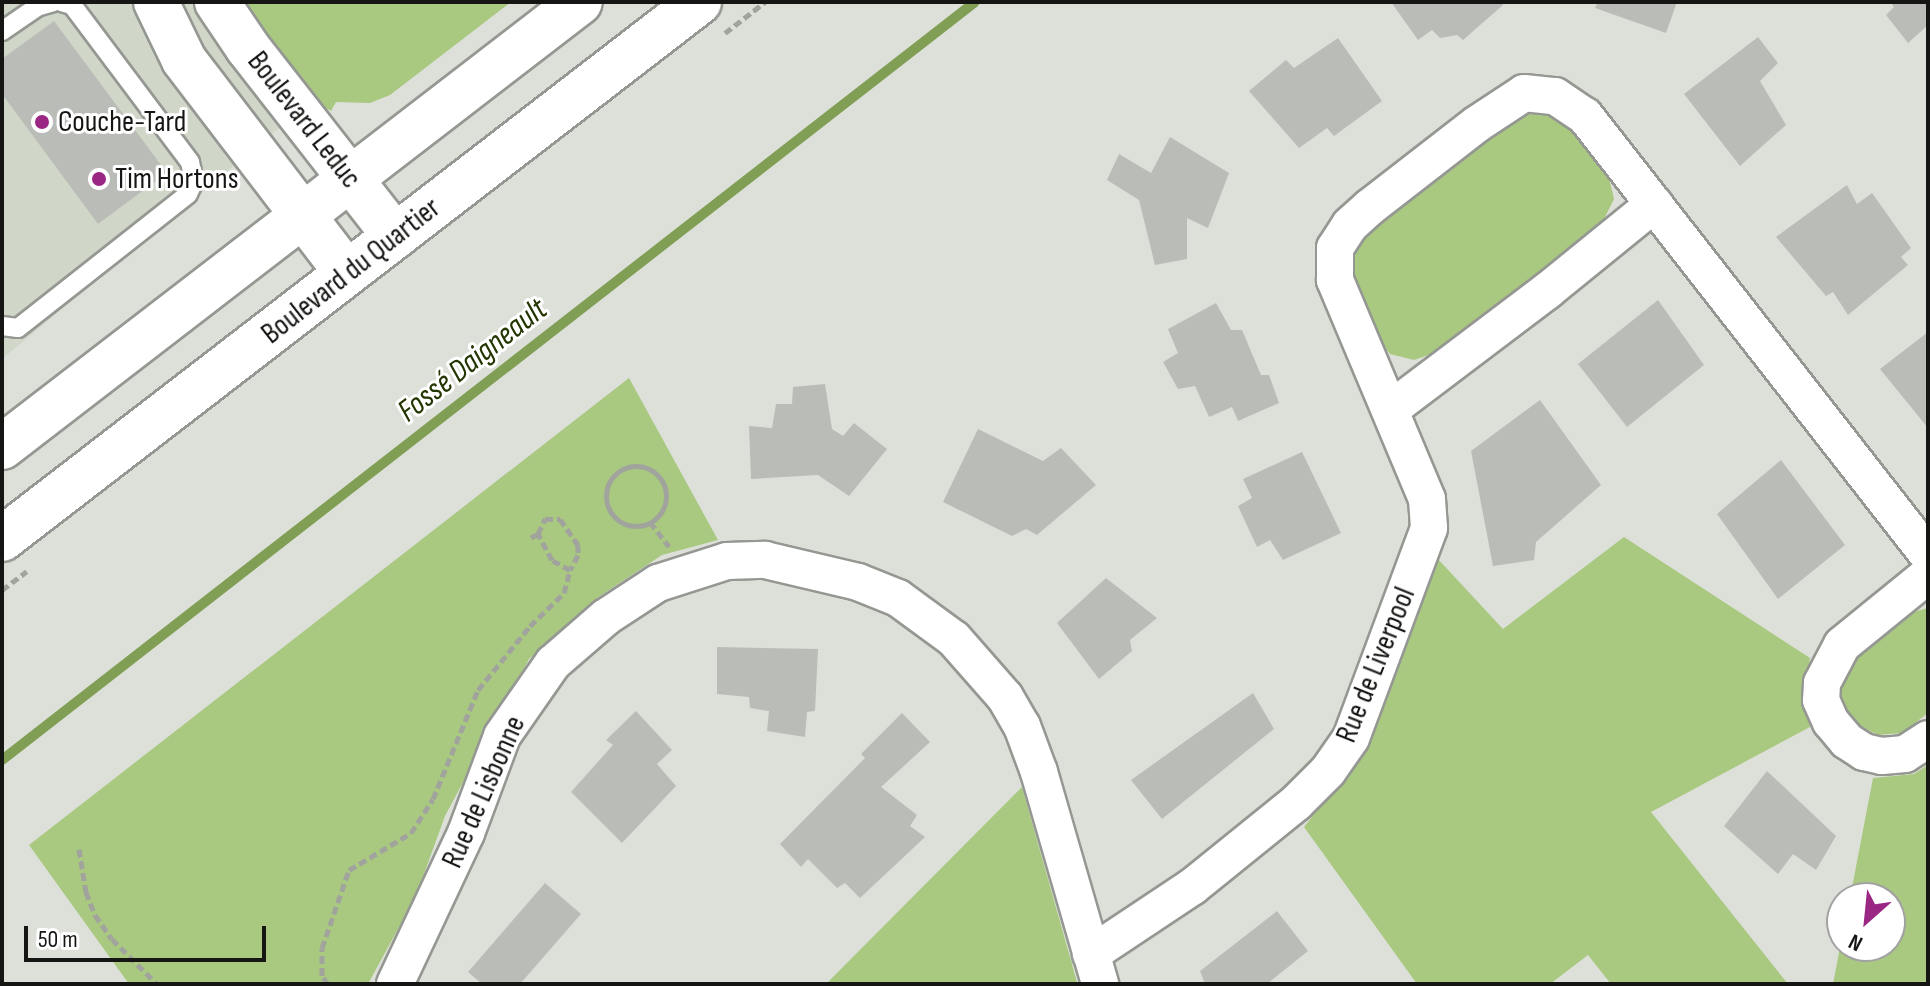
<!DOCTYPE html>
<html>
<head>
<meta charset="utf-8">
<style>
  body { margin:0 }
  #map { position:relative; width:1930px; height:986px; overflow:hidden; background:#dde0d9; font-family:"Sofia Sans Condensed",sans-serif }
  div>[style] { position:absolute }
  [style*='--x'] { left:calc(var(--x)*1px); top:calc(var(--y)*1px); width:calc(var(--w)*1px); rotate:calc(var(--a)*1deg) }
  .built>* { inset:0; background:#d0d7c9 }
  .green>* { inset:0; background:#a9c880 }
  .stream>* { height:10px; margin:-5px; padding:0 5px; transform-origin:5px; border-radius:5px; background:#809e54 }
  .building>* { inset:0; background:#babdb7 }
  .path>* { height:5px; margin-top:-2.5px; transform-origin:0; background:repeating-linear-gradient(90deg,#a1a39d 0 8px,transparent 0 12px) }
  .path>.ring { margin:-2.5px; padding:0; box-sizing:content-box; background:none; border:5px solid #a1a39d; border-radius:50% }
  .roads { filter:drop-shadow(2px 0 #959892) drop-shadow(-2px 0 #959892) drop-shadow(0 2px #959892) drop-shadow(0 -2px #959892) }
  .service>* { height:18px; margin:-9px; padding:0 9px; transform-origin:9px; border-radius:9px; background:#fff }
  .minor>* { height:36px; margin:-18px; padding:0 18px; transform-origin:18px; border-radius:18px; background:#fff }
  .tertiary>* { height:44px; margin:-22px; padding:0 22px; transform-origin:22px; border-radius:22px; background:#fff }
  .secondary>* { height:44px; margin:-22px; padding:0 22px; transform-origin:22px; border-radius:22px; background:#fff }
  .dots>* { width:22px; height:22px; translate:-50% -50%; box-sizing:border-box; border:4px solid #fff; border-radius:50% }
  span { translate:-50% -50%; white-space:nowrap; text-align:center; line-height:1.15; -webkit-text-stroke:6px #fff; paint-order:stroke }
  .street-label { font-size:30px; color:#151613 }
  .poi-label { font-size:30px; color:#151613 }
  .left { translate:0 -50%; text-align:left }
  .water-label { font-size:32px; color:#233500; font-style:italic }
  .frame { position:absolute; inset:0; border:4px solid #151613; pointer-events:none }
  .north { position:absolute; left:1826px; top:882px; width:80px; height:80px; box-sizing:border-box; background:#fff; border:2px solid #a1a2a1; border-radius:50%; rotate:207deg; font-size:22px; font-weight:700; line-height:32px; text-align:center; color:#151613 }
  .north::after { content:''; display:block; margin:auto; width:28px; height:36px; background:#9a2783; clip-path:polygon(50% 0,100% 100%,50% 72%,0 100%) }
  .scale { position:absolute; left:24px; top:926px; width:242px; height:36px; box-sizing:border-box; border:4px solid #151613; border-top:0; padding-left:10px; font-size:24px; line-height:28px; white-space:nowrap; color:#151613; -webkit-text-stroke:6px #fff; paint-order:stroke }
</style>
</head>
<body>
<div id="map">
  <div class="built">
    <div style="clip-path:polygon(2px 2px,444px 2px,326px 89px,2px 359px)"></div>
  </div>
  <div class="green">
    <div style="clip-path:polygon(236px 2px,511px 2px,390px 95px,370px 103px,336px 102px,331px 111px,320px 105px)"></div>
    <div style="clip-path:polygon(1544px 109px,1565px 119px,1608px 174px,1614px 199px,1603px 221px,1440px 351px,1414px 360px,1390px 354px,1381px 343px,1353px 276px,1352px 252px,1359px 239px,1522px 112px)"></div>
    <div style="clip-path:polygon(629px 378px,718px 540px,662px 555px,597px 598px,529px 659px,445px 816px,416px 896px,368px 984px,129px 984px,29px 845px)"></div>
    <div style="clip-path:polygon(1624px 537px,1810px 658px,1805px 695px,1810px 727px,1651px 812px,1788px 984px,1611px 984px,1588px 955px,1550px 984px,1417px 984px,1304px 827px,1358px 759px,1394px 679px,1437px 558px,1503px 629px)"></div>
    <div style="clip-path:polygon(1928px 608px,1928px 713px,1902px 733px,1878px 735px,1851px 721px,1840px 696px,1844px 674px,1855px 655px,1906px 614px)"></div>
    <div style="clip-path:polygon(1928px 765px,1928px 984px,1833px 984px,1842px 937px,1842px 946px,1890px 946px,1890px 898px,1850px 898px,1873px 778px,1914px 774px)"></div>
    <div style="clip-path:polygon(1022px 787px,1077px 982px,826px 984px)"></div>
  </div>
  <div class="stream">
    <div style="--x:2;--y:760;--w:1233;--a:-37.92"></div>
  </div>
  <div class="building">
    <div style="clip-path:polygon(1391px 2px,1502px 2px,1503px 5px,1463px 40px,1457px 35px,1440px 38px,1432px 30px,1418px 40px)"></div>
    <div style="clip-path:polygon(1598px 2px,1677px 2px,1666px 33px,1595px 8px)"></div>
    <div style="clip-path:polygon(1890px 2px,1928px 2px,1928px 25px,1908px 43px,1886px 15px,1894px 7px)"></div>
    <div style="clip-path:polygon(54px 21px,167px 173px,98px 224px,2px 94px,2px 59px)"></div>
    <div style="clip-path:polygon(1758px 37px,1778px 63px,1760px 81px,1786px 125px,1740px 166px,1684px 94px)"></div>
    <div style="clip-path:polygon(1338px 38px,1382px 101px,1334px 136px,1327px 128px,1299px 148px,1249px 91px,1286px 60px,1294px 68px)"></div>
    <div style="clip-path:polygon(1170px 137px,1229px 173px,1208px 228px,1187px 218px,1187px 259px,1155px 265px,1139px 200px,1107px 180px,1119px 154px,1151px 173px)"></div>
    <div style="clip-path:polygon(1847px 185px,1857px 204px,1872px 193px,1911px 248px,1901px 257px,1908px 265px,1848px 315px,1833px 292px,1826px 296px,1776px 237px)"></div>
    <div style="clip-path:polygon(1658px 300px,1704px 365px,1627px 427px,1578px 364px)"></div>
    <div style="clip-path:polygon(1216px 303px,1231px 330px,1242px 330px,1261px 375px,1269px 375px,1279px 403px,1238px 421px,1232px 407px,1209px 417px,1195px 386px,1178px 389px,1163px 362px,1178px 353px,1168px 329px)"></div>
    <div style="clip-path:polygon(1928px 332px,1928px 428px,1880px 369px)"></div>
    <div style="clip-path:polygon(825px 384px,832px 429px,843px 436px,854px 423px,887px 449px,849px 496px,818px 475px,751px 479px,749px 426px,772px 428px,776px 404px,792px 404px,793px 387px)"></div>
    <div style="clip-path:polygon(1540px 400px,1601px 485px,1536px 542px,1534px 560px,1493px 566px,1471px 451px)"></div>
    <div style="clip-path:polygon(978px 429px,1043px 461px,1061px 448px,1096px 485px,1037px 535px,1026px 529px,1012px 536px,943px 502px)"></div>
    <div style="clip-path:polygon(1302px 452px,1341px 533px,1283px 560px,1270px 540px,1257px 547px,1238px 506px,1252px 498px,1243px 479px)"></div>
    <div style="clip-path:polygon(1781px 460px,1845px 545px,1778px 599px,1717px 514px)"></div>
    <div style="clip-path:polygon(1106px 578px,1157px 618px,1130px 640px,1132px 651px,1099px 679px,1057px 623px)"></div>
    <div style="clip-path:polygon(717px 647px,818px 649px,815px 711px,807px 712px,805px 737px,767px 731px,769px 711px,750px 708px,749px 697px,717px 694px)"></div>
    <div style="clip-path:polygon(1253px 693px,1274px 729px,1162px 819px,1131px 780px)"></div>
    <div style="clip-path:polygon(636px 711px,672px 750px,657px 764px,676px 786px,622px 843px,571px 792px,613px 745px,606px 740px)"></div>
    <div style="clip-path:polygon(902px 713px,930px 742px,881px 787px,917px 815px,910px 826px,925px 837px,860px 898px,845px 883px,837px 888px,808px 859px,801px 867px,780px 844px,865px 758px,861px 754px)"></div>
    <div style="clip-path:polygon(1767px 771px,1836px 836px,1816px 870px,1793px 854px,1778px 874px,1724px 826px)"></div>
    <div style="clip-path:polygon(545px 883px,581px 914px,520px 984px,482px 984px,468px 972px)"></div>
    <div style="clip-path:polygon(1277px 911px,1308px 951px,1267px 984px,1205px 984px,1200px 971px)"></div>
  </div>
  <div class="path">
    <div style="--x:725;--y:33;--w:51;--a:-37.8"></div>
    <div class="ring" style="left:606px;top:466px;width:55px;height:55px"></div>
    <div style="--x:650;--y:522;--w:31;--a:52"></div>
    <div style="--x:538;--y:534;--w:17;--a:-65"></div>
    <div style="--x:545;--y:519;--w:15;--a:0"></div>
    <div style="--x:560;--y:519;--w:32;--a:55"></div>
    <div style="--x:578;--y:545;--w:10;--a:90"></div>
    <div style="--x:578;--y:555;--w:17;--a:118"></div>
    <div style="--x:2;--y:590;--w:31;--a:-37"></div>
    <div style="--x:79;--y:849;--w:44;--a:80.8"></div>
    <div style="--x:86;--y:892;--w:25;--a:69"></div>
    <div style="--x:95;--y:915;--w:29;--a:55"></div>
    <div style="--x:112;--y:939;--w:64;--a:45"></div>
    <div style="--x:328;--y:984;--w:10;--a:-127"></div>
    <div style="--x:322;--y:976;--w:28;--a:-90"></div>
    <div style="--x:322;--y:948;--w:83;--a:-70.9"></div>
    <div style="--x:349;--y:870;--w:72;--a:-30.8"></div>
    <div style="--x:411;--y:833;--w:40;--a:-57.1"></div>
    <div style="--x:433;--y:799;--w:118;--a:-67.6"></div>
    <div style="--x:478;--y:690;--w:82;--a:-50.9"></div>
    <div style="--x:530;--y:626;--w:47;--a:-44.1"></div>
    <div style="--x:564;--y:593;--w:24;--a:-75"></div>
    <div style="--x:570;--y:570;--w:21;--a:-151"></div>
    <div style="--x:552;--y:560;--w:30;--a:-118"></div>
    <div style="--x:538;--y:534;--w:9;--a:153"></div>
  </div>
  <div class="roads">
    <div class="service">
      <div style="--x:2;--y:31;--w:42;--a:-34.4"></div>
      <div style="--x:37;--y:7;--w:17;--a:-17"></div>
      <div style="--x:2;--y:326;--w:16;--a:7"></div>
      <div style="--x:18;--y:328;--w:216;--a:-38.2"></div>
      <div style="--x:188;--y:194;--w:14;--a:-65"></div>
      <div style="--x:194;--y:181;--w:19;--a:-102"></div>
      <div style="--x:190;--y:162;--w:196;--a:-126.9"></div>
      <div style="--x:72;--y:5;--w:11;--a:-165"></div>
    </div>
    <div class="minor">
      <div style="--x:1391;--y:409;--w:196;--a:-37.1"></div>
      <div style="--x:1547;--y:291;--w:138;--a:-39.1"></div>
      <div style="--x:1928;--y:575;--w:111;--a:140.9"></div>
      <div style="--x:1842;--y:645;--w:43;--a:117.8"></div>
      <div style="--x:1822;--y:683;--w:17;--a:93"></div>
      <div style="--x:1821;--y:700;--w:24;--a:66"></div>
      <div style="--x:1831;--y:722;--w:25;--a:50"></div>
      <div style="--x:1847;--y:741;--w:20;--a:33"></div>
      <div style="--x:1864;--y:752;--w:18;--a:13"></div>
      <div style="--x:1882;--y:756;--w:23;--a:-5"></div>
      <div style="--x:1905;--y:754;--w:27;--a:-33"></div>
      <div style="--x:1091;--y:954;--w:121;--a:-33.6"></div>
      <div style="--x:1192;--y:887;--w:134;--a:-38.9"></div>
      <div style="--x:1296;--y:803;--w:45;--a:-45"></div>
      <div style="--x:1328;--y:771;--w:40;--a:-55.1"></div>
      <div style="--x:1351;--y:738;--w:224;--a:-69.6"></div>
      <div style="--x:1429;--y:528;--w:29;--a:-94"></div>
      <div style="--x:1427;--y:499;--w:238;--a:-112.8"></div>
      <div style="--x:1335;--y:280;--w:32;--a:-90"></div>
      <div style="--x:1335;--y:248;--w:27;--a:-57"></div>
      <div style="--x:1350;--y:225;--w:27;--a:-42"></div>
      <div style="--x:1370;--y:207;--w:135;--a:-37.8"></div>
      <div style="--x:1477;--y:124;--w:56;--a:-33.4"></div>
      <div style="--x:1524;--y:93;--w:31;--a:6"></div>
      <div style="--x:1555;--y:96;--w:36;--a:34"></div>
      <div style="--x:1585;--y:116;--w:557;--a:52"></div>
      <div style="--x:395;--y:984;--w:167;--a:-64.8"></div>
      <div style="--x:466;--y:833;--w:103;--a:-69.6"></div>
      <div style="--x:502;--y:736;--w:89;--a:-55.1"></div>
      <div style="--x:553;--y:663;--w:70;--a:-41"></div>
      <div style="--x:606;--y:617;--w:62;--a:-33.2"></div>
      <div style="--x:658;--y:583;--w:72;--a:-17.7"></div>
      <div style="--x:727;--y:561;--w:38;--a:-2"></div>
      <div style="--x:765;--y:560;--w:96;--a:13.3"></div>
      <div style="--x:858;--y:582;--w:43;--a:21.8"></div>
      <div style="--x:898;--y:598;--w:69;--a:36.2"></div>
      <div style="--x:954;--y:639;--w:77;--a:48.7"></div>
      <div style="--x:1005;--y:697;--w:34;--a:60"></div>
      <div style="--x:1022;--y:726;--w:49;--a:69.7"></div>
      <div style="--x:1039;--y:772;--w:221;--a:73.9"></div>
    </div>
    <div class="tertiary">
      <div style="--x:156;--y:2;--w:64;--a:64.2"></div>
      <div style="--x:184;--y:60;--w:268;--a:52.6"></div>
      <div style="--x:217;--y:2;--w:55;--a:56"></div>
      <div style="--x:248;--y:48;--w:239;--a:52"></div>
    </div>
    <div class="secondary">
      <div style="--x:2;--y:447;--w:729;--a:-37.59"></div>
      <div style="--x:2;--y:539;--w:880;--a:-37.61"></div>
    </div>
  </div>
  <div class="dots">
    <div style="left:42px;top:122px;background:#9a2783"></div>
    <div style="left:99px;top:179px;background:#9a2783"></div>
  </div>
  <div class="street-label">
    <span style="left:304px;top:120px;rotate:52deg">Boulevard Leduc</span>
    <span style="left:351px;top:271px;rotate:-38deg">Boulevard du Quartier</span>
    <span style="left:1376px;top:665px;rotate:-68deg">Rue de Liverpool</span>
    <span style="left:484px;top:792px;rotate:-66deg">Rue de Lisbonne</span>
  </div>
  <div class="poi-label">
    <span class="left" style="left:58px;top:122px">Couche-Tard</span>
    <span class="left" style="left:115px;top:179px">Tim Hortons</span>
  </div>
  <div class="water-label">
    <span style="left:473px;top:361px;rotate:-38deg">Fossé Daigneault</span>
  </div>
  <div class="frame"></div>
  <div class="north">N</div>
  <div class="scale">50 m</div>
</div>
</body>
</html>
